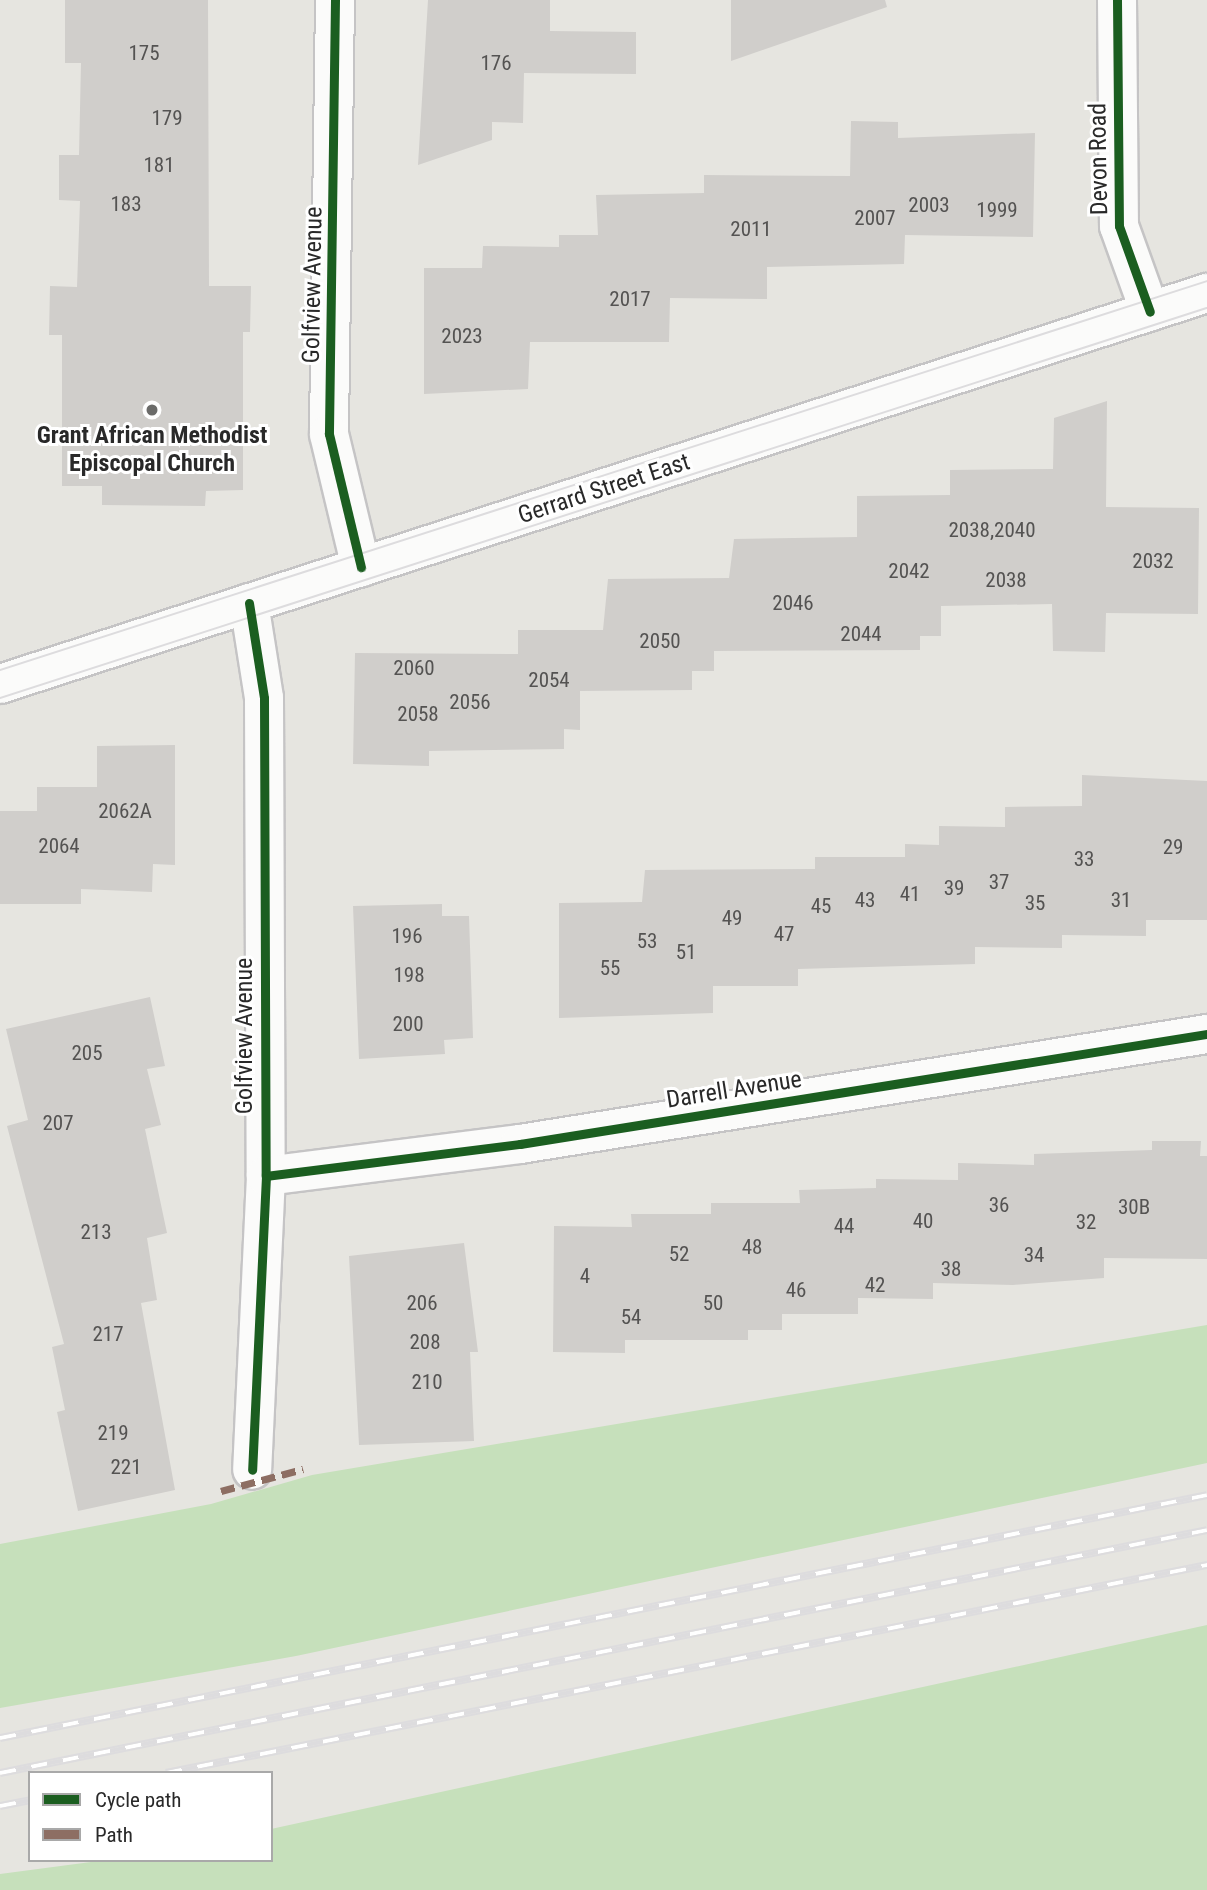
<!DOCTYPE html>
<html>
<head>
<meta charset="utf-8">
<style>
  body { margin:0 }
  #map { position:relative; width:1207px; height:1890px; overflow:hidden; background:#e6e5e0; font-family:"Roboto Condensed",sans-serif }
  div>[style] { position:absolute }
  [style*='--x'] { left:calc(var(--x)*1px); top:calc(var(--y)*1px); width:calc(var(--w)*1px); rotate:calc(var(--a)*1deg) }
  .green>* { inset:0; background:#c6e0bb }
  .building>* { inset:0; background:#d0cecb }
  .roads { filter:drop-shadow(2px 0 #c5c4c5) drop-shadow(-2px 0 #c5c4c5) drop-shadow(0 2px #c5c4c5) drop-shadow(0 -2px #c5c4c5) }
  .street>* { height:38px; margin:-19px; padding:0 19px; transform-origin:19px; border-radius:19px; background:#fbfbfa }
  .secondary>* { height:38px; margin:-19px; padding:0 19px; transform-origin:19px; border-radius:19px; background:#fbfbfa }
  .tram>* { height:2px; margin:-1px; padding:0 1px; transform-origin:1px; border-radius:1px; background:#dddcde }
  .rail>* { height:8px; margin-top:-4px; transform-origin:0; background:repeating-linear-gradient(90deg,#fff 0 16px,#dddcde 0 32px); box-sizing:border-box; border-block:2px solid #dddcde }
  .quiet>* { height:7px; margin-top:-3.5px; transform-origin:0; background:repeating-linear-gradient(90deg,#8d6e63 0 14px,transparent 0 21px) }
  .cycleway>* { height:9px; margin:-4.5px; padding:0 4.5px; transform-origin:4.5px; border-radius:4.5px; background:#1b5e20 }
  .dots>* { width:19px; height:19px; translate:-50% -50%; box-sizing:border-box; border:4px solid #fff; border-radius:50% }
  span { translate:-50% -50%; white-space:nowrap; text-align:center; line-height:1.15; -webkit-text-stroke:6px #fff; paint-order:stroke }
  .number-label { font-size:21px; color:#545352 }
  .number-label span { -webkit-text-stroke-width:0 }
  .street-label { font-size:24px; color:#292929 }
  .poi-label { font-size:24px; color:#292929; font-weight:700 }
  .legend { position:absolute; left:28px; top:1771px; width:245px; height:91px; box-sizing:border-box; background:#fff; border:2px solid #a9a9a9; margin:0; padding:9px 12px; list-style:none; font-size:21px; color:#292929 }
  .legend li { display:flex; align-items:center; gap:14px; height:35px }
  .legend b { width:35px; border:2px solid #a9a9a9 }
</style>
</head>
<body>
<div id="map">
  <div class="green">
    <div style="clip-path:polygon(1207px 1325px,1207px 1463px,296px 1656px,0 1708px,0 1544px,211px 1504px,312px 1475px)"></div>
    <div style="clip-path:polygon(1207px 1625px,1207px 1890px,0 1890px,0 1874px,106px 1860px,271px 1860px,271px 1829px)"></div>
  </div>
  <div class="building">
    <div style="clip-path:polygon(65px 0,208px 0,209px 286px,251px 286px,250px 332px,243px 332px,243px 490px,206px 491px,205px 506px,102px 505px,102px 486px,62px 486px,62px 335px,49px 335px,50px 286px,77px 287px,80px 201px,59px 200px,59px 155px,79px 155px,81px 63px,65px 63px)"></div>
    <div style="clip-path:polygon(428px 0,550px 0,550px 31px,636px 32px,636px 74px,524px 73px,523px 123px,492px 122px,492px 140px,418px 165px)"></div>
    <div style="clip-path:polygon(731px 0,885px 0,887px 7px,731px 61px)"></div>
    <div style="clip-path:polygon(851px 121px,898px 122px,898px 138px,1035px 133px,1033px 237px,905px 235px,904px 264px,767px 267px,767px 299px,670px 298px,669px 342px,530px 342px,528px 389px,424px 394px,424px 268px,482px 268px,483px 246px,559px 247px,559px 235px,598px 235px,596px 195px,704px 193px,704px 175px,850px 176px)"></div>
    <div style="clip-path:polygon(1107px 401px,1106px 507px,1199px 508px,1198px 614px,1106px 613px,1105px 652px,1053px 651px,1052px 604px,941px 606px,941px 636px,920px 636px,920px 650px,714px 651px,714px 671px,692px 671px,692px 690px,580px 691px,580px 730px,564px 729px,564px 749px,429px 751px,429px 766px,353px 764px,355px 653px,518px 654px,518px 630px,603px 630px,608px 579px,729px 578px,734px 539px,857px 537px,857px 496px,950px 495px,950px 470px,1053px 469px,1054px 418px)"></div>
    <div style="clip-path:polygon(175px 745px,175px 865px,153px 864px,152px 892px,81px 889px,81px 904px,0 904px,0 811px,37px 811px,37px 787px,97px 787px,97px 746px)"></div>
    <div style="clip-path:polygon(1082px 775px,1207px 781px,1207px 920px,1146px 920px,1146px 936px,1062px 935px,1062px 948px,975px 947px,975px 964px,798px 969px,798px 986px,713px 986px,713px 1013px,559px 1018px,559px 903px,642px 902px,645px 870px,815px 869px,815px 857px,905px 857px,905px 844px,939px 845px,939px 826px,1005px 827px,1005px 807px,1082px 806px)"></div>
    <div style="clip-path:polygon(442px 904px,442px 916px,469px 916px,473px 1038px,444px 1040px,445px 1054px,359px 1059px,353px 906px)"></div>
    <div style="clip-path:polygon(150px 997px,165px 1066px,147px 1069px,161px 1125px,145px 1129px,167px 1233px,147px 1238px,157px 1300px,141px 1303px,175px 1490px,78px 1511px,57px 1412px,65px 1410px,52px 1347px,64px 1344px,7px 1126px,28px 1120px,6px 1029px)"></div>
    <div style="clip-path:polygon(1152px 1141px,1201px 1141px,1200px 1156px,1207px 1156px,1207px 1259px,1104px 1258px,1104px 1278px,1013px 1285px,933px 1283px,933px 1299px,858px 1298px,858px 1314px,782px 1314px,782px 1330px,748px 1330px,748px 1340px,625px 1340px,625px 1353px,553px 1352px,554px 1226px,632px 1227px,631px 1214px,711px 1214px,711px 1203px,800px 1203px,799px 1190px,876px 1188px,876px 1179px,958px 1180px,958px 1163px,1034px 1165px,1034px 1154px,1152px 1150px)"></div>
    <div style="clip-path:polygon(464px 1243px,478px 1352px,470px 1352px,474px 1441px,359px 1445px,349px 1256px)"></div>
  </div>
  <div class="roads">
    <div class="street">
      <div style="--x:335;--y:0;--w:434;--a:90.8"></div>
      <div style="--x:329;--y:434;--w:137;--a:76.5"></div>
      <div style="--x:1117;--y:0;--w:226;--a:89.5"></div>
      <div style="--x:1119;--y:226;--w:91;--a:70.2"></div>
      <div style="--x:249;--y:603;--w:96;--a:81"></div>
      <div style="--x:264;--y:698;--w:478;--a:89.8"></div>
      <div style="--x:266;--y:1176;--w:294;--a:92.7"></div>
      <div style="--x:266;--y:1176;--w:256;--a:-7.2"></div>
      <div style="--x:520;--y:1144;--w:696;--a:-9.1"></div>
    </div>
    <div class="secondary">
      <div style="--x:0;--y:684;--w:1269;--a:-17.95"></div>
    </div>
  </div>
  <div class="tram">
    <div style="--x:0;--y:670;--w:1268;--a:-17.86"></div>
    <div style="--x:0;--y:698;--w:1268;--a:-17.91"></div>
  </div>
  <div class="rail">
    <div style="--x:0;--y:1738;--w:1231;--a:-11.38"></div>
    <div style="--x:0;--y:1773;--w:1231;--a:-11.38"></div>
    <div style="--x:166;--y:1773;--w:1062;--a:-11.3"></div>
    <div style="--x:0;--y:1806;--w:31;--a:-11"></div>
  </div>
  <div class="quiet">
    <div style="--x:221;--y:1491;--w:85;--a:-15"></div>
  </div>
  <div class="cycleway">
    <div style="--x:335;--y:0;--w:434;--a:90.8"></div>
    <div style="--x:329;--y:434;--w:137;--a:76.5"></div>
    <div style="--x:1117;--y:0;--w:226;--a:89.5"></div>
    <div style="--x:1119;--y:226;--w:91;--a:70.2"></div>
    <div style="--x:249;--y:603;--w:96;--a:81"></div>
    <div style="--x:264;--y:698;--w:478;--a:89.8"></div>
    <div style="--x:266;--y:1176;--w:294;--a:92.7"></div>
    <div style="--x:266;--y:1176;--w:256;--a:-7.2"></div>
    <div style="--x:520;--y:1144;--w:696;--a:-9.1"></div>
  </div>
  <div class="dots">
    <div style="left:152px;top:410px;background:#6b6b69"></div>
  </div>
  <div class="number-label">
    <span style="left:144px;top:53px">175</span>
    <span style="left:496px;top:63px">176</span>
    <span style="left:167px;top:118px">179</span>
    <span style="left:159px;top:165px">181</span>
    <span style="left:126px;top:204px">183</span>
    <span style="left:929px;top:205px">2003</span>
    <span style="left:997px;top:210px">1999</span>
    <span style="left:875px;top:218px">2007</span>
    <span style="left:751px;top:229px">2011</span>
    <span style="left:630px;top:299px">2017</span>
    <span style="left:462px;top:336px">2023</span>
    <span style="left:992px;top:530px">2038,2040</span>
    <span style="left:1153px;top:561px">2032</span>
    <span style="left:909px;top:571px">2042</span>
    <span style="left:1006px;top:580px">2038</span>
    <span style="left:793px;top:603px">2046</span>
    <span style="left:861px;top:634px">2044</span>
    <span style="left:660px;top:641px">2050</span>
    <span style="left:414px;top:668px">2060</span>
    <span style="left:549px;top:680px">2054</span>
    <span style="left:470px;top:702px">2056</span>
    <span style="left:418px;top:714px">2058</span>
    <span style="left:125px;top:811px">2062A</span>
    <span style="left:59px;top:846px">2064</span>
    <span style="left:1173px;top:847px">29</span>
    <span style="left:1084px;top:859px">33</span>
    <span style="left:999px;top:882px">37</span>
    <span style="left:954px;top:888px">39</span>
    <span style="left:910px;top:894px">41</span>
    <span style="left:865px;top:900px">43</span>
    <span style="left:1121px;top:900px">31</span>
    <span style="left:1035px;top:903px">35</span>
    <span style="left:821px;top:906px">45</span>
    <span style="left:732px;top:918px">49</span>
    <span style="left:784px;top:934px">47</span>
    <span style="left:407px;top:936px">196</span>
    <span style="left:647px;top:941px">53</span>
    <span style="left:686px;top:952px">51</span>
    <span style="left:610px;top:968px">55</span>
    <span style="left:409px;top:975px">198</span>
    <span style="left:408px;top:1024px">200</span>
    <span style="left:87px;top:1053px">205</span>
    <span style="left:58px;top:1123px">207</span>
    <span style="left:999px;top:1205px">36</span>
    <span style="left:1134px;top:1207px">30B</span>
    <span style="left:923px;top:1221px">40</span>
    <span style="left:1086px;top:1222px">32</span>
    <span style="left:844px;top:1226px">44</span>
    <span style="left:96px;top:1232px">213</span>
    <span style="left:752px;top:1247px">48</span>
    <span style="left:679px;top:1254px">52</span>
    <span style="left:1034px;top:1255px">34</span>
    <span style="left:951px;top:1269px">38</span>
    <span style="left:585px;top:1276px">4</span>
    <span style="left:875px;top:1285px">42</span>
    <span style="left:796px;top:1290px">46</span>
    <span style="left:422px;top:1303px">206</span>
    <span style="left:713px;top:1303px">50</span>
    <span style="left:631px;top:1317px">54</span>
    <span style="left:108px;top:1334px">217</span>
    <span style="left:425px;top:1342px">208</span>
    <span style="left:427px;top:1382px">210</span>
    <span style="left:113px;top:1433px">219</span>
    <span style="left:126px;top:1467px">221</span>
  </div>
  <div class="street-label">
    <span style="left:1099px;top:159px;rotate:-91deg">Devon Road</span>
    <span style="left:313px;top:285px;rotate:-89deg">Golfview Avenue</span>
    <span style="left:604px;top:489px;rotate:-18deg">Gerrard Street East</span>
    <span style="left:245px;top:1036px;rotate:-90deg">Golfview Avenue</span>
    <span style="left:734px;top:1090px;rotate:-9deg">Darrell Avenue</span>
  </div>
  <div class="poi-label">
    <span style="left:152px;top:450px">Grant African Methodist<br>Episcopal Church</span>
  </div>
  <ul class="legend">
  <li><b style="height:9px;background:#1b5e20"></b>Cycle path</li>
  <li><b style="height:9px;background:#8d6e63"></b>Path</li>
  </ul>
</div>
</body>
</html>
